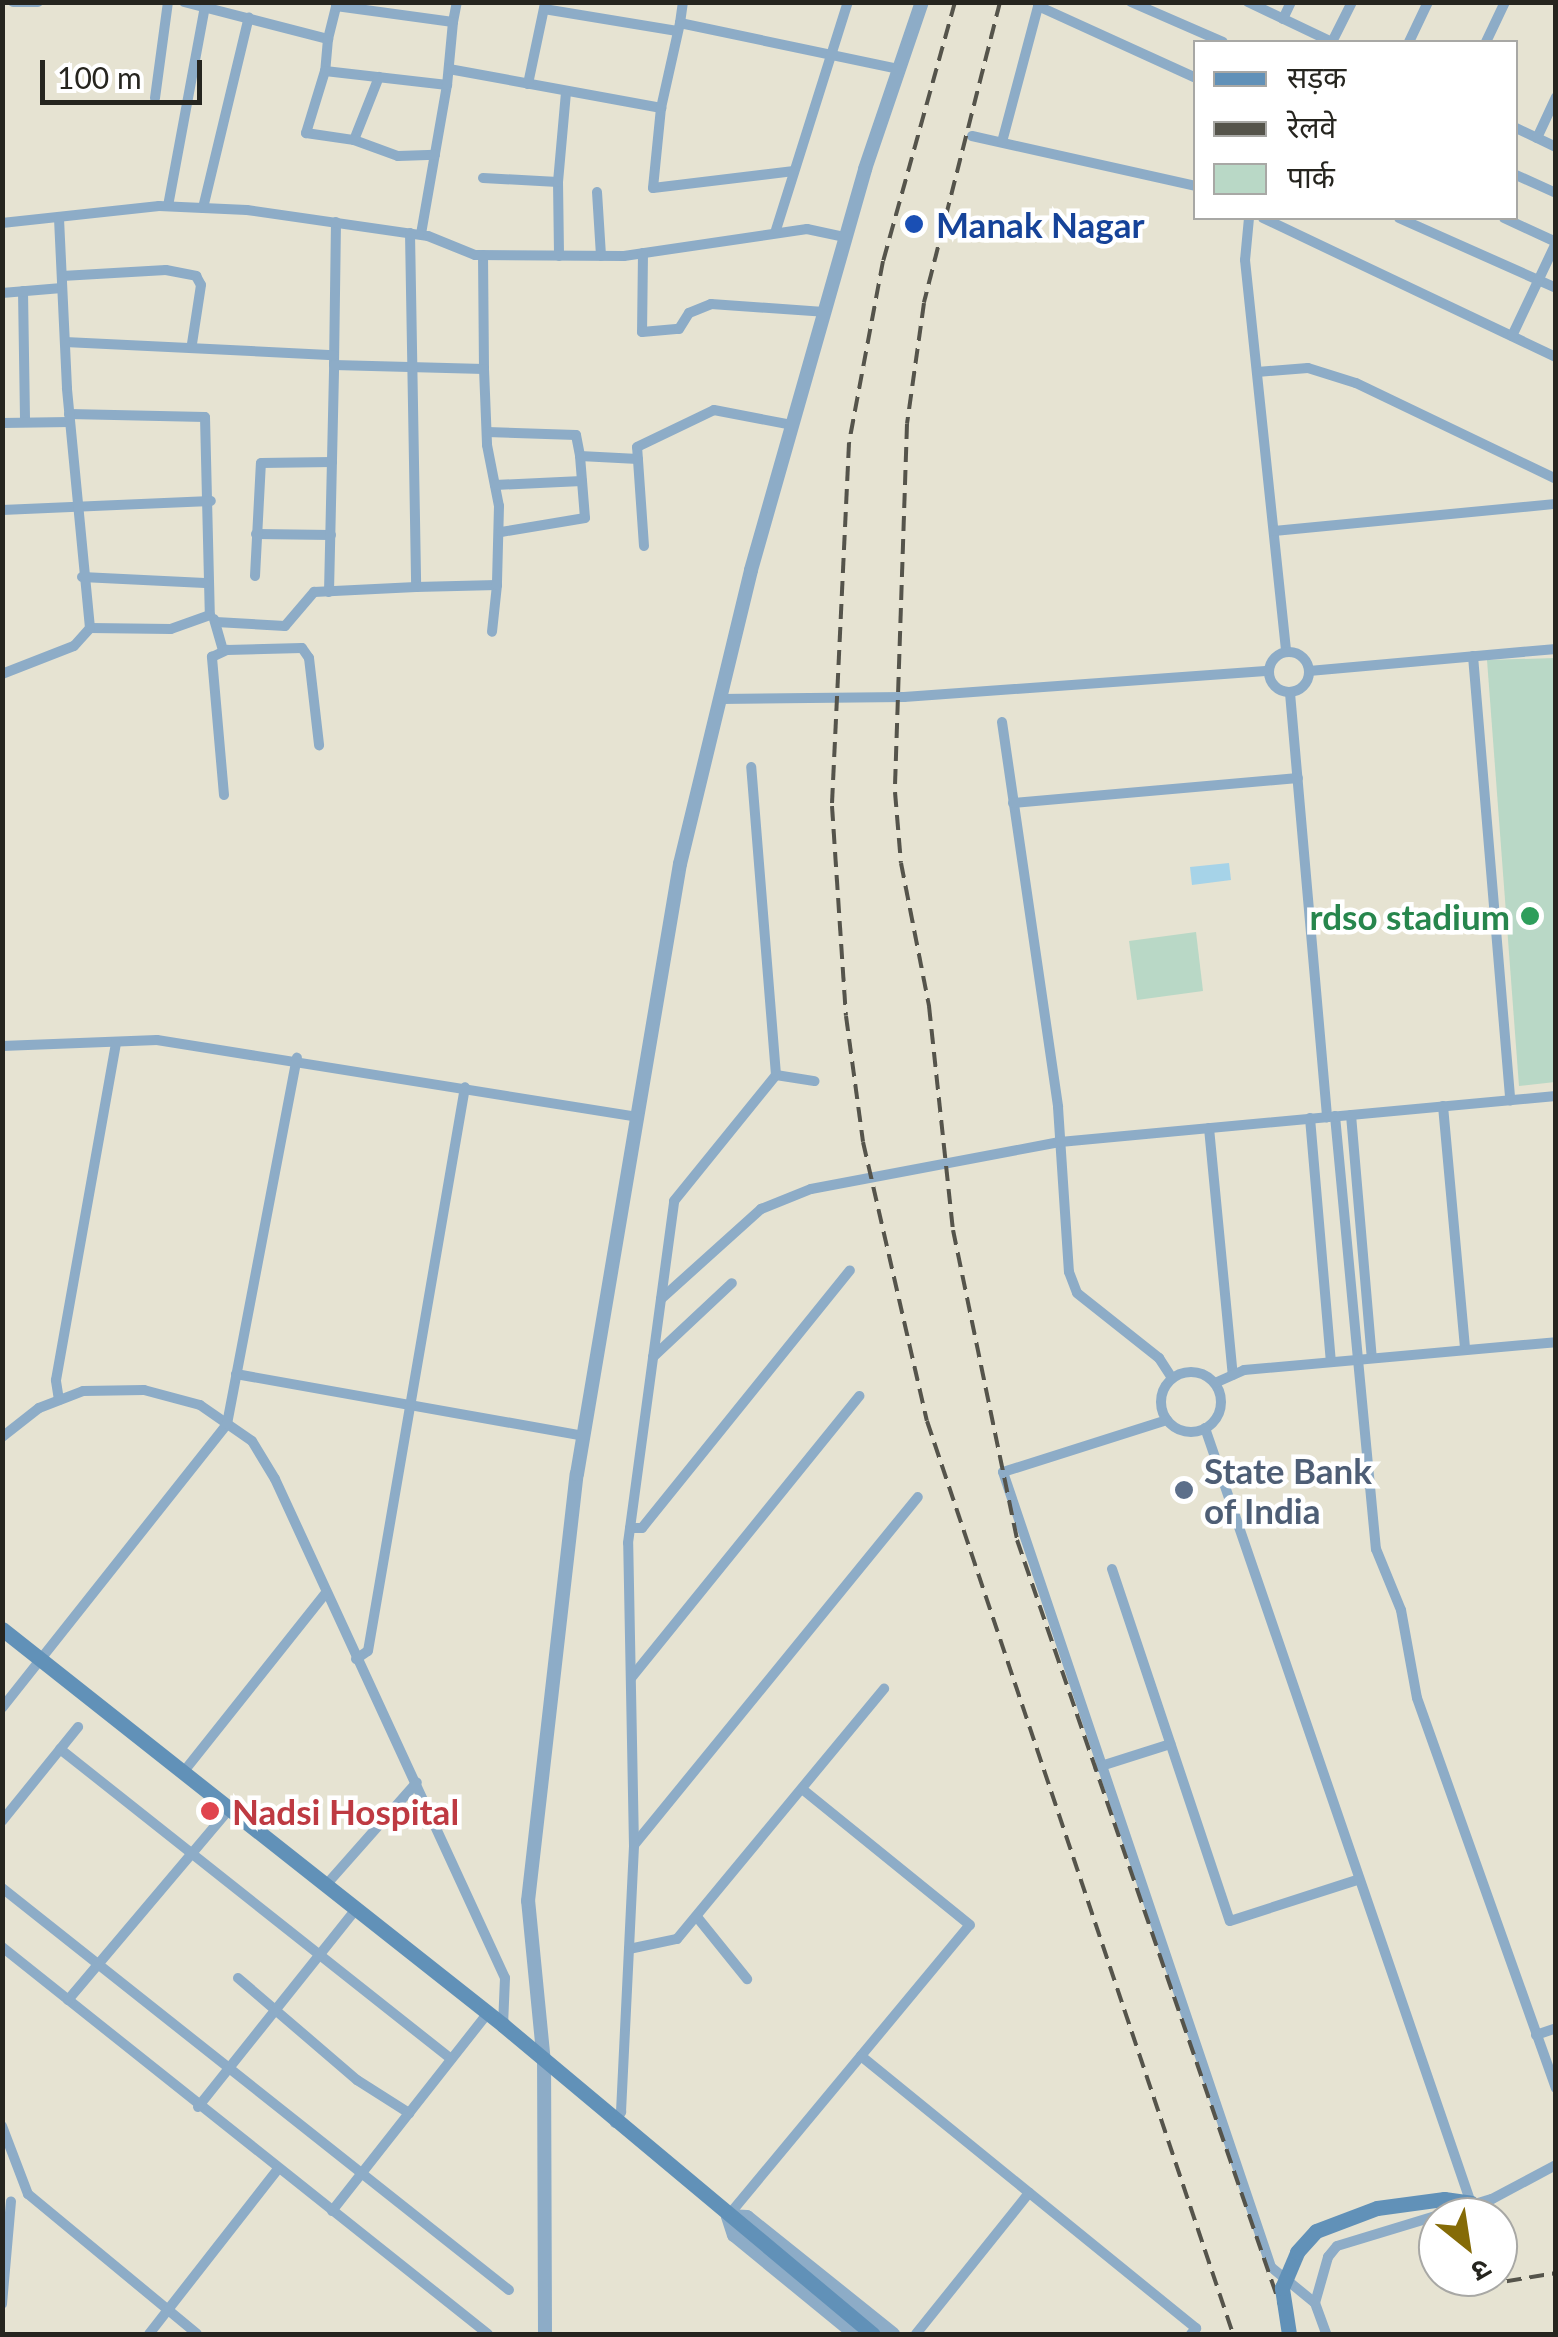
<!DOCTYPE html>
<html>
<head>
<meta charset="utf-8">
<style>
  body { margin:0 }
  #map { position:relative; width:1558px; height:2337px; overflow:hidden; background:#e6e3d2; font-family:Lato,"Noto Sans Devanagari",sans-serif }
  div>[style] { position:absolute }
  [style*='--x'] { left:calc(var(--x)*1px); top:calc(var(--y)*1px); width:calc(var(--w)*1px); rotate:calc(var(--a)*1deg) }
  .green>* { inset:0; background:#b9d8c6 }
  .water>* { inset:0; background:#a6d3e8 }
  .minor>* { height:10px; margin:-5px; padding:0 5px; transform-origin:5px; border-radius:5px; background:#8dacc7 }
  .minor>.ring { margin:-5px; padding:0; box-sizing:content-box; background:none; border:10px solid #8dacc7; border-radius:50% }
  .tertiary>* { height:14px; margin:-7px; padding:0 7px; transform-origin:7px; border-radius:7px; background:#8dacc7 }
  .secondary>* { height:15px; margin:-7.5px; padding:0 7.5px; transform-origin:7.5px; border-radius:7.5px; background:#6191b8 }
  .rail>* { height:4px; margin-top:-2px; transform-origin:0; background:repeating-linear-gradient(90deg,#55544b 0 15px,transparent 0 23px) }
  .secondary-bridge>* { height:15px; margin:-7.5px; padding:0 7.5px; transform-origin:7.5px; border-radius:7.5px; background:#6191b8 }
  .dots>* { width:28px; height:28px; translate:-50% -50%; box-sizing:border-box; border:5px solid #fff; border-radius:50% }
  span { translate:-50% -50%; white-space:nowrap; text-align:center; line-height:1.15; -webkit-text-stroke:9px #fff; paint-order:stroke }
  .transit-label { font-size:35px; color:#164399; font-weight:700 }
  .left { translate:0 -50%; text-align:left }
  .leisure-label { font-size:35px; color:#27864d; font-weight:700 }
  .right { translate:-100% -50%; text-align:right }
  .service-label { font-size:35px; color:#4e5e75; font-weight:700 }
  .health-label { font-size:35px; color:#be3a42; font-weight:700 }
  .frame { position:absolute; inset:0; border:5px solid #26251f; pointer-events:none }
  .legend { position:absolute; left:1193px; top:40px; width:325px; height:180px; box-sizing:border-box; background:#fff; border:2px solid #a8a8a5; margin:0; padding:12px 18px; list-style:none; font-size:30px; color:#26251f }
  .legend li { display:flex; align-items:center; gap:20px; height:50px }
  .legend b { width:50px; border:2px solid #a8a8a5 }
  .north { position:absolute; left:1418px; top:2197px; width:100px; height:100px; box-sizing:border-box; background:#fff; border:2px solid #a8a8a5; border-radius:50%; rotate:150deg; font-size:28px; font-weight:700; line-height:40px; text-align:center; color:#26251f }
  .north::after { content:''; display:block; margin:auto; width:35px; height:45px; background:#856b07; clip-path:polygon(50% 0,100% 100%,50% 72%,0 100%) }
  .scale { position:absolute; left:40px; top:60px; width:162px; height:45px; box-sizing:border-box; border:5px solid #26251f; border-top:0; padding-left:12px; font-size:30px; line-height:35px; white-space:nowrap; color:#26251f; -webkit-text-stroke:8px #fff; paint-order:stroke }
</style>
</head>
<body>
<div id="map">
  <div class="green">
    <div style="clip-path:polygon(1555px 658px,1555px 1082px,1519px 1086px,1487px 660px)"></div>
    <div style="clip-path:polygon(1196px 932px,1203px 991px,1137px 1000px,1129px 941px)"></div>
  </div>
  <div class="water">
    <div style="clip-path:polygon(1229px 863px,1231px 880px,1192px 885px,1190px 867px)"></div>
  </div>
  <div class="minor">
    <div style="--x:13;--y:2;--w:25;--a:0"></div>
    <div style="--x:184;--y:2;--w:149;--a:14.4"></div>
    <div style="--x:328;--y:39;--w:32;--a:95"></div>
    <div style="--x:325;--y:71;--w:123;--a:6.5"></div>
    <div style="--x:447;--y:85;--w:151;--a:99.9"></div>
    <div style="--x:1131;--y:2;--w:100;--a:23.5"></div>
    <div style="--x:1248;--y:2;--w:93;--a:25.5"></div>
    <div style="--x:1038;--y:6;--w:174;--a:24.5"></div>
    <div style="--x:544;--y:9;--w:135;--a:9.4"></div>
    <div style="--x:1283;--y:19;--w:19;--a:-65"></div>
    <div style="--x:453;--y:22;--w:20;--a:-79"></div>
    <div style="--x:680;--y:23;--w:21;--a:-82"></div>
    <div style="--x:328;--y:39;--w:34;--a:-76"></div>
    <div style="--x:336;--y:6;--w:118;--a:7.8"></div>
    <div style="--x:453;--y:22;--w:63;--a:95.4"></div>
    <div style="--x:1332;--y:42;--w:45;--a:-63.4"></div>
    <div style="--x:1409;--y:42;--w:44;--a:-64.6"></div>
    <div style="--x:1486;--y:42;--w:44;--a:-64.6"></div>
    <div style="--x:449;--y:69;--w:216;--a:10.4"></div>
    <div style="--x:325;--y:71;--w:65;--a:107"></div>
    <div style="--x:306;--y:133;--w:49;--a:8.3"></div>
    <div style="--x:354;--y:140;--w:68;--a:-68.4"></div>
    <div style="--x:528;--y:84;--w:83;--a:-78.1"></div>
    <div style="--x:155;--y:98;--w:97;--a:-82.3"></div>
    <div style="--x:1516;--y:128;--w:44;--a:25.4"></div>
    <div style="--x:972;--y:136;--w:230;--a:12.6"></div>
    <div style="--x:1537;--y:138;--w:45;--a:-65.1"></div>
    <div style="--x:354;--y:140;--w:47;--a:20"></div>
    <div style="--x:398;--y:156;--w:37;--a:-2"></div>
    <div style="--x:1002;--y:142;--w:144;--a:-75.1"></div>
    <div style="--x:794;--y:171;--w:142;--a:173.1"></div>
    <div style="--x:653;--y:188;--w:80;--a:-84.3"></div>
    <div style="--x:661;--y:108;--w:87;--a:-77.4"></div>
    <div style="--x:680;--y:23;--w:224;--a:11.9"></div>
    <div style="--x:1516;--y:175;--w:44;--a:24.2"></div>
    <div style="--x:483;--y:178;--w:75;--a:3.1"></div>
    <div style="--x:558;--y:182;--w:74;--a:89.2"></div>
    <div style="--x:558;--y:182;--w:90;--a:-84.9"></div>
    <div style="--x:597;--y:192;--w:64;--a:86.4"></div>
    <div style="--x:168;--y:206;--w:203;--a:-79.5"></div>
    <div style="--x:203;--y:208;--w:196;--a:-76.5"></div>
    <div style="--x:1249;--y:218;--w:42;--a:95.4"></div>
    <div style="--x:1245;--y:260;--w:394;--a:84"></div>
    <div style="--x:1263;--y:218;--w:324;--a:25.4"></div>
    <div style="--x:1399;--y:218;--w:172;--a:24"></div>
    <div style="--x:1504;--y:218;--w:57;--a:24.8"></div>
    <div style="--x:336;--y:222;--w:143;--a:90.8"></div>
    <div style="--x:334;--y:365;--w:150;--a:1.5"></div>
    <div style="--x:484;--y:369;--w:114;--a:-90.5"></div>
    <div style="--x:2;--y:223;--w:158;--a:-6.2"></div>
    <div style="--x:159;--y:206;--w:88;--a:2.6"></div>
    <div style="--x:247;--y:210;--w:183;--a:8.2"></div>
    <div style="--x:428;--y:236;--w:51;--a:22"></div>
    <div style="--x:475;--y:255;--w:149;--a:0.4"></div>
    <div style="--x:624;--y:256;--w:185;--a:-8.4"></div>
    <div style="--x:807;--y:229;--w:40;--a:12"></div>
    <div style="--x:410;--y:233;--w:354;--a:89"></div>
    <div style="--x:416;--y:587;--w:81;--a:-1.4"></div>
    <div style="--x:497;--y:585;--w:47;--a:96.1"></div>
    <div style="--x:775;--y:233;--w:242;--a:-72.5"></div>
    <div style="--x:643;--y:253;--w:79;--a:90.7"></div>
    <div style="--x:642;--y:332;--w:37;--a:-5"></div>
    <div style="--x:679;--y:329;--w:19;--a:-58"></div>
    <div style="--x:689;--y:313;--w:24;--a:-22"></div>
    <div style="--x:711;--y:304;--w:113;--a:4"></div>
    <div style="--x:62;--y:276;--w:104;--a:-3.3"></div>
    <div style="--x:166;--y:270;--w:31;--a:11"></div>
    <div style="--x:196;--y:276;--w:10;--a:61"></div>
    <div style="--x:201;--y:285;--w:60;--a:98.7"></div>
    <div style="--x:23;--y:291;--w:131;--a:89.1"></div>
    <div style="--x:2;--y:293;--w:60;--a:-4.8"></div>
    <div style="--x:1512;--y:336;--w:103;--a:-64.7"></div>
    <div style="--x:65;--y:342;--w:269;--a:2.8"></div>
    <div style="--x:484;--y:369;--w:76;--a:87.7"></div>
    <div style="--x:487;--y:445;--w:62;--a:78.9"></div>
    <div style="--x:499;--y:506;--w:79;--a:91.5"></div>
    <div style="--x:1257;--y:372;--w:51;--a:-4.5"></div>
    <div style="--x:1308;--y:368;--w:50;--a:17.4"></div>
    <div style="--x:1356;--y:383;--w:222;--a:25.6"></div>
    <div style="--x:69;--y:414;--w:136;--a:1.3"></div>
    <div style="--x:205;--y:417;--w:198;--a:88.6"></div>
    <div style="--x:210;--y:615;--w:41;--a:160.3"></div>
    <div style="--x:171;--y:629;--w:81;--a:-179.3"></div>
    <div style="--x:2;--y:423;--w:68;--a:-0.8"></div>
    <div style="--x:487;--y:432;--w:89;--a:1.9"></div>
    <div style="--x:576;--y:435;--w:21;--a:79"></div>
    <div style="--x:580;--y:456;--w:62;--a:85.4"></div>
    <div style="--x:585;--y:518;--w:85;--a:170.5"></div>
    <div style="--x:580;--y:456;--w:58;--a:3"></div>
    <div style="--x:495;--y:485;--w:87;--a:-2.6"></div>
    <div style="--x:2;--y:510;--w:209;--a:-2.5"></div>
    <div style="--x:1274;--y:531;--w:283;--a:-5.5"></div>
    <div style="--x:256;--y:534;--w:75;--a:0.8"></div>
    <div style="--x:644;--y:546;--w:99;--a:-94"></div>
    <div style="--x:637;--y:447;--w:85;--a:-25.7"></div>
    <div style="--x:714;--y:410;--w:79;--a:10.9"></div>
    <div style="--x:255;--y:576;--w:113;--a:-87"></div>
    <div style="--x:261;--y:463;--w:71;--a:-0.8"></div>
    <div style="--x:82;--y:577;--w:123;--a:2.8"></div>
    <div style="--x:329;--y:592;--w:227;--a:-88.7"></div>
    <div style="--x:214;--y:619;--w:33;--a:74"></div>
    <div style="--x:216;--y:622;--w:69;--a:3.3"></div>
    <div style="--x:285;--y:626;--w:45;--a:-49.5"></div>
    <div style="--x:314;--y:592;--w:102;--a:-2.8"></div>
    <div class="ring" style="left:1269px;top:652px;width:30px;height:30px"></div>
    <div style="--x:1473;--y:656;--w:446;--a:85.2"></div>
    <div style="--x:1309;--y:671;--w:248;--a:-5.1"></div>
    <div style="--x:2;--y:674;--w:77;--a:-21.3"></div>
    <div style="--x:74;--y:646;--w:24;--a:-48"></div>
    <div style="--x:90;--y:628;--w:241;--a:-95.5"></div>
    <div style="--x:67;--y:388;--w:170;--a:-92.7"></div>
    <div style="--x:1290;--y:693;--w:426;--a:85"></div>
    <div style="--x:720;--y:699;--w:184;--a:-0.6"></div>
    <div style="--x:904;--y:697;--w:366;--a:-4.1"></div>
    <div style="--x:1002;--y:722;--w:389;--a:81.7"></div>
    <div style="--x:1058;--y:1107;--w:165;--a:86.2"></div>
    <div style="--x:1069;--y:1272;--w:22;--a:69"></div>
    <div style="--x:1077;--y:1293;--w:105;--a:38.4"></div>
    <div style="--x:1159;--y:1358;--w:24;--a:57"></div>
    <div style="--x:224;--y:795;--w:139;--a:-95"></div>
    <div style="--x:212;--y:657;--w:17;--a:-25"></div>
    <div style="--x:227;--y:650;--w:75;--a:-1.5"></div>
    <div style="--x:302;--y:648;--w:12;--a:55"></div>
    <div style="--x:309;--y:658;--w:88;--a:83.4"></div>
    <div style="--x:1013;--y:803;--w:286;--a:-5"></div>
    <div style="--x:2;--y:1046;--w:155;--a:-2.2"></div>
    <div style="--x:157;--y:1040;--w:488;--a:9.1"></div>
    <div style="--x:776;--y:1075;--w:39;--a:9"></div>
    <div style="--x:1443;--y:1106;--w:245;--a:84.8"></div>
    <div style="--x:1351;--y:1115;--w:244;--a:85.1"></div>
    <div style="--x:1335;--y:1116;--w:435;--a:84.6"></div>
    <div style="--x:1376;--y:1549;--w:66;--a:67.7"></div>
    <div style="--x:1401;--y:1610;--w:89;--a:79.7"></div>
    <div style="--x:1417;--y:1698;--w:414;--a:70.4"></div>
    <div style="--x:1310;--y:1118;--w:245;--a:85.1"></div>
    <div style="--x:1209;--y:1128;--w:248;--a:84.5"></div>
    <div style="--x:661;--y:1299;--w:135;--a:-42"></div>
    <div style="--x:761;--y:1209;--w:54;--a:-21.8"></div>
    <div style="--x:811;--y:1189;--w:253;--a:-10.7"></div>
    <div style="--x:1060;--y:1142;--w:498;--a:-5.3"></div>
    <div style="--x:653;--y:1357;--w:108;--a:-43.1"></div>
    <div class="ring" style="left:1161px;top:1372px;width:50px;height:50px"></div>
    <div style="--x:236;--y:1374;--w:353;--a:10.1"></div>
    <div style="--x:1215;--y:1383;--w:32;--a:-24"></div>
    <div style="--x:1244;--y:1370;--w:313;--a:-5.1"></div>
    <div style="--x:59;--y:1400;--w:20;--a:-99"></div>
    <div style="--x:56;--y:1380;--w:343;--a:-79.9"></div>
    <div style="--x:1167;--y:1420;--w:172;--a:162.4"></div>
    <div style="--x:1003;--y:1472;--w:839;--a:71.37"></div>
    <div style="--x:1271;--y:2267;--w:57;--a:39.3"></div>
    <div style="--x:1315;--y:2303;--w:33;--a:70"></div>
    <div style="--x:1205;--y:1428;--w:819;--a:71.06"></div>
    <div style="--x:2;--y:1437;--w:47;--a:-38.1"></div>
    <div style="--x:39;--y:1408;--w:47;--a:-21.1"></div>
    <div style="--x:83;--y:1391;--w:61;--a:-0.9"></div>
    <div style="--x:144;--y:1390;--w:58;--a:15"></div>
    <div style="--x:200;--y:1405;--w:63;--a:34.7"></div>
    <div style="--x:252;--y:1441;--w:44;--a:58.8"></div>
    <div style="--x:275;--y:1479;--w:549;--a:65.25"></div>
    <div style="--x:505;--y:1978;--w:47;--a:92.4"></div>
    <div style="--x:630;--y:1528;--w:12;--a:0"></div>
    <div style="--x:642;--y:1528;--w:331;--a:-51.1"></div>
    <div style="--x:1112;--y:1569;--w:371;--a:71.5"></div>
    <div style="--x:1230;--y:1921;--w:133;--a:-17.9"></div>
    <div style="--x:356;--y:1659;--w:14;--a:-34"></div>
    <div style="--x:368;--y:1651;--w:572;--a:-80.24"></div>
    <div style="--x:631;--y:1678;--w:363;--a:-51"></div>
    <div style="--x:2;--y:1708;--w:362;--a:-51.6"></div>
    <div style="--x:227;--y:1424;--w:373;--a:-79.2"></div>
    <div style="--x:60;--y:1749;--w:499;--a:38.4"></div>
    <div style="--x:1098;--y:1767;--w:76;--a:-17.7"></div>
    <div style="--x:185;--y:1770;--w:226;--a:-51.5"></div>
    <div style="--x:2;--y:1821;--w:121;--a:-51"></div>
    <div style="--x:634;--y:1845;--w:449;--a:-50.8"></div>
    <div style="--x:326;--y:1885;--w:137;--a:-48.5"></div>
    <div style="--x:2;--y:1888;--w:647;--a:38.41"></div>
    <div style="--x:697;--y:1917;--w:80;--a:51.1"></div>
    <div style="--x:2;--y:1947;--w:621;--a:38.53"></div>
    <div style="--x:629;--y:1949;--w:49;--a:-11.8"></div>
    <div style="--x:677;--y:1939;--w:325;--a:-50.4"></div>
    <div style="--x:238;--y:1978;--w:157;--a:40.6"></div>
    <div style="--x:357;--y:2080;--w:62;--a:32.4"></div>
    <div style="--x:68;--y:2000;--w:253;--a:-49.8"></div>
    <div style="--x:1536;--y:2035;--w:21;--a:-19"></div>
    <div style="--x:861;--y:2056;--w:432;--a:39.1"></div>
    <div style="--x:1196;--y:2328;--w:8;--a:130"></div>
    <div style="--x:198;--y:2107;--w:253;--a:-51.4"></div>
    <div style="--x:615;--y:2123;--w:13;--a:-61"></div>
    <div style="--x:621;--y:2112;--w:266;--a:-87.2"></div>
    <div style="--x:634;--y:1846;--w:303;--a:-91.1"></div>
    <div style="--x:628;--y:1543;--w:345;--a:-82.3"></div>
    <div style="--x:674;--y:1201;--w:162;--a:-51"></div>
    <div style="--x:776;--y:1075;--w:309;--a:-94.6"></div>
    <div style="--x:2;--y:2126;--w:73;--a:69.1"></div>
    <div style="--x:28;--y:2194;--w:219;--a:39.6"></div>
    <div style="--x:332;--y:2211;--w:249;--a:-51.8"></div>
    <div style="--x:728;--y:2216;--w:378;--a:-50.3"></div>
    <div style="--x:970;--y:1925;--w:215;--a:-141"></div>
    <div style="--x:1315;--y:2303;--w:48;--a:-74.2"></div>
    <div style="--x:1328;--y:2257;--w:14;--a:-51"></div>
    <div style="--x:1337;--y:2246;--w:162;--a:-16.9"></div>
    <div style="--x:1492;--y:2199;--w:72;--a:-28"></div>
    <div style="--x:2;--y:2304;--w:103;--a:-85"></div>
    <div style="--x:149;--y:2334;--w:209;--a:-52"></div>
    <div style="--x:916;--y:2334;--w:181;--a:-51.3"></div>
  </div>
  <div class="tertiary">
    <div style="--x:545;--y:2334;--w:271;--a:-90.2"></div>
    <div style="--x:544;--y:2063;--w:163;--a:-95.6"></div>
    <div style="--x:528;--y:1901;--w:430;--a:-83.5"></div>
    <div style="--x:577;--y:1474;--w:619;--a:-80.42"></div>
    <div style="--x:680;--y:864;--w:302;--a:-76.4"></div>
    <div style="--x:751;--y:570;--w:417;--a:-74.1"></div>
    <div style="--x:865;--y:169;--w:176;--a:-71.2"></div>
    <div style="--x:855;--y:2334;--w:156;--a:-140.7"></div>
    <div style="--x:734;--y:2235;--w:20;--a:-108"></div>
    <div style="--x:728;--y:2216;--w:19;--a:3"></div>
    <div style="--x:747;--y:2217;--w:187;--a:38.7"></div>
  </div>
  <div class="secondary">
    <div style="--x:2;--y:1629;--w:639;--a:38.32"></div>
    <div style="--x:503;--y:2025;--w:482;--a:39.9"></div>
    <div style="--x:1316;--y:2231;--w:65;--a:-20.7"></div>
    <div style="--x:1377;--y:2208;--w:68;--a:-7.7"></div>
    <div style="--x:1444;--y:2199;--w:27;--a:8"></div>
  </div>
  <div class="rail">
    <div style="--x:955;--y:2;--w:269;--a:105.5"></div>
    <div style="--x:883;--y:261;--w:185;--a:100.6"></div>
    <div style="--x:849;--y:443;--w:363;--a:92.7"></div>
    <div style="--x:832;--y:806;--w:210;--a:86.2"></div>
    <div style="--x:846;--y:1016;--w:127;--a:82.3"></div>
    <div style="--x:863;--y:1142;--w:286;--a:77.1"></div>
    <div style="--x:927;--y:1421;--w:963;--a:71.47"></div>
    <div style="--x:1000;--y:2;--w:310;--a:104.2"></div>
    <div style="--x:924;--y:303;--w:122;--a:98"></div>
    <div style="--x:907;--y:424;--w:368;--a:91.9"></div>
    <div style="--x:895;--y:792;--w:71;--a:85.2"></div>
    <div style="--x:901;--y:863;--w:146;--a:78.9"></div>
    <div style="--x:929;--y:1006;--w:225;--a:83.9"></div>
    <div style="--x:953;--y:1230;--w:317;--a:78.3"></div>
    <div style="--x:1017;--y:1540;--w:840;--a:71.03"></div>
    <div style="--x:1484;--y:2285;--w:73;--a:-9.5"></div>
  </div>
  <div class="secondary-bridge">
    <div style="--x:1289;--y:2334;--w:47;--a:-98.7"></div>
    <div style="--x:1282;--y:2288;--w:39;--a:-67"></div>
    <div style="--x:1297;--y:2252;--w:28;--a:-48"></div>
  </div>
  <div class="dots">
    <div style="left:914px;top:224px;background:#1a4fb4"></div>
    <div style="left:1530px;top:916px;background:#2e9e5b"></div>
    <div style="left:1184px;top:1490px;background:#5c6f8a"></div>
    <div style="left:210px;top:1811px;background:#e0444e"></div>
  </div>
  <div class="transit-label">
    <span class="left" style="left:936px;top:224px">Manak Nagar</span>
  </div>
  <div class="leisure-label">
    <span class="right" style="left:1510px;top:916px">rdso stadium</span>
  </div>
  <div class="service-label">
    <span class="left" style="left:1204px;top:1490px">State Bank<br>of India</span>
  </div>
  <div class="health-label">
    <span class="left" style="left:232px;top:1811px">Nadsi Hospital</span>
  </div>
  <div class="frame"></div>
  <ul class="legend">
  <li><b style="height:12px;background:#6191b8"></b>सड़क</li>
  <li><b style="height:12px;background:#55544b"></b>रेलवे</li>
  <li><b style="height:28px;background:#b9d8c6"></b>पार्क</li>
  </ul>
  <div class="north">उ</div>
  <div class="scale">100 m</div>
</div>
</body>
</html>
